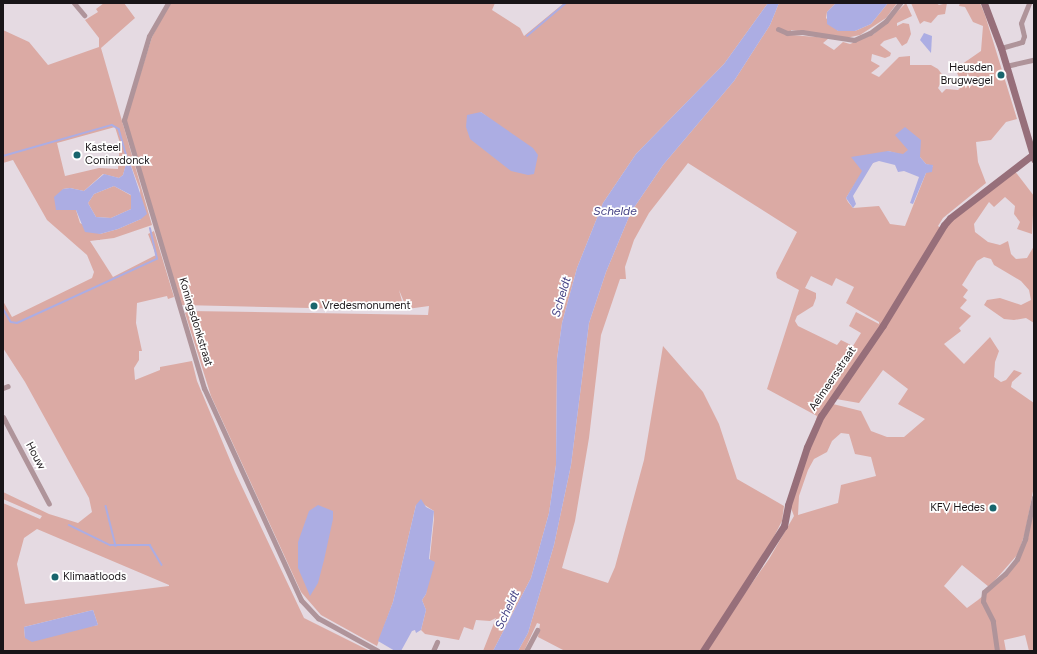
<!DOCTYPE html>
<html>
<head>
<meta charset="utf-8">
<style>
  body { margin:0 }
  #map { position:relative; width:1037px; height:654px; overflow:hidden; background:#e5dae2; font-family:Figtree,sans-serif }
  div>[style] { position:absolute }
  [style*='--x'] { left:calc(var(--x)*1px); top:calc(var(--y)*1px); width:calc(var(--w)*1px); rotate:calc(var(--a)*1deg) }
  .green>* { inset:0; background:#dbaaa4 }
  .water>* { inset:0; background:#acade3 }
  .stream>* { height:1.5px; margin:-0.75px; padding:0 0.75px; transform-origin:0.75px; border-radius:0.75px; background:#acade3 }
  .street>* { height:5px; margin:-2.5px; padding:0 2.5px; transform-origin:2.5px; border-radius:2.5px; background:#af949a }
  .secondary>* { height:7px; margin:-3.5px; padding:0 3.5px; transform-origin:3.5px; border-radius:3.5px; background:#976f7a }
  .dots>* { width:11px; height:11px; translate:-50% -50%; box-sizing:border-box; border:2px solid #fff; border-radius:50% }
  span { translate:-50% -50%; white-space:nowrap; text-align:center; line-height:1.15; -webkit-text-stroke:3.5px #fff; paint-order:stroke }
  .poi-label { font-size:11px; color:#191518 }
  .right { translate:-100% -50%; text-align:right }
  .left { translate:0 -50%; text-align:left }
  .street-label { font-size:11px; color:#191518 }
  .water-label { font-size:12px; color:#474486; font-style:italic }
  .frame { position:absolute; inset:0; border:4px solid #191518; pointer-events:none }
</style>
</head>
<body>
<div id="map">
  <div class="green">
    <div style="clip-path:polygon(evenodd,104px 3px,124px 3px,135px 18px,101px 48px,152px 225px,114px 238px,90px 241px,113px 277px,156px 255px,148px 234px,154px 231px,174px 297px,168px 299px,167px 296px,137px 303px,136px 323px,142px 351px,139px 351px,139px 360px,134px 368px,135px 380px,160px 370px,160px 367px,192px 361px,197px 381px,235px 472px,304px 618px,370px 651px,3px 651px,3px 503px,40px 519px,42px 516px,3px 499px,3px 492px,49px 514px,78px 523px,92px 512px,89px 498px,25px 382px,3px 348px,3px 301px,12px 317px,92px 278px,94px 272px,87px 255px,47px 220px,13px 160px,3px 163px,3px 30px,29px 42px,48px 65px,99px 47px,99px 38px,85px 20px,98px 12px,96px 9px,104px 3px,115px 127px,120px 143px,118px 169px,99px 168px,65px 176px,57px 143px,115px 127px,104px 3px,129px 160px,140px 190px,141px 219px,118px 229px,100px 234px,80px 223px,76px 210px,56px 210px,63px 189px,70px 188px,84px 191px,103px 174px,119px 178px,123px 175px,127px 161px,129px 160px,104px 3px,37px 529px,169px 585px,169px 586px,25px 604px,17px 564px,24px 538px,37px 529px,104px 3px,93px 610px,98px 625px,25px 638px,24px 627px,93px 610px)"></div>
    <div style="clip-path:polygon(evenodd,170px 3px,495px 3px,492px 10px,520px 28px,524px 36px,564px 3px,768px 3px,724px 64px,636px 154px,603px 203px,577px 268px,562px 323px,557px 359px,556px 465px,549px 513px,531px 578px,493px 651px,483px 651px,496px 618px,490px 621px,476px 620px,473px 630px,464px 627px,459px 640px,425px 634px,421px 630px,426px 610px,422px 600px,426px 594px,434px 519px,434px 511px,423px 504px,416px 505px,393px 602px,377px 646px,321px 615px,301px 592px,211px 396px,185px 313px,189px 311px,428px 315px,429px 306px,407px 309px,399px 290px,403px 305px,400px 310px,181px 305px,126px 119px,152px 37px,170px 3px,481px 112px,494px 122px,466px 127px,481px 112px)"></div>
    <div style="clip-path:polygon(evenodd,779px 3px,836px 3px,827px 12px,826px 18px,838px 31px,855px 31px,871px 24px,888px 3px,897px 3px,886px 18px,860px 35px,846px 38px,791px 30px,791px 35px,829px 38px,823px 43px,834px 50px,843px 42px,850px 44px,874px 34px,906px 3px,912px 16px,897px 23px,897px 26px,903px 23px,909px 24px,911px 34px,907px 43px,902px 46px,896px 37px,884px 41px,880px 45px,891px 53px,890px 56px,885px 58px,872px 54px,871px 61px,880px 66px,871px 73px,879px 77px,899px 57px,910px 56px,910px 65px,931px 65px,938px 69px,944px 77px,938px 88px,942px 93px,946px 89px,958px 90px,963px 85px,955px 69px,981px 51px,983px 26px,973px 22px,965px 7px,959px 6px,960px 3px,980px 3px,985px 15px,1017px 119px,1006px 122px,991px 140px,976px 142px,978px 162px,986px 183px,943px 218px,938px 226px,943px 230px,957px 214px,1014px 170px,1034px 196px,1032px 234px,1017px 229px,1020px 222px,1014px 214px,1015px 206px,1005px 197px,994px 207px,989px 202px,974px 224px,975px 232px,988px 242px,1000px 245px,1008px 241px,1011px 254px,1016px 259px,1027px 258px,1034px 246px,1034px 323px,1026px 318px,1014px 320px,1004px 319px,984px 305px,987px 300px,1000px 298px,1021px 305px,1031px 300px,1029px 290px,1021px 281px,994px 265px,991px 259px,984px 257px,977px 261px,962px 285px,968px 290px,963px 297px,967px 300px,960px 308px,971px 316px,959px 328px,961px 331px,944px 344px,964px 364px,990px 337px,999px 351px,995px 362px,994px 377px,1001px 382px,1006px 380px,1014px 370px,1022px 373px,1012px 382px,1011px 387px,1034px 403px,1034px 486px,1025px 533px,1018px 554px,989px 587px,962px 565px,944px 586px,967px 608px,978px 600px,1000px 581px,1020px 558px,1034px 512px,1034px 651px,1029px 651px,1025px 635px,1004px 640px,1006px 651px,565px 651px,538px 637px,540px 624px,537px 623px,524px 651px,518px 651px,528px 633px,554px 545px,571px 465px,589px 323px,606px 272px,631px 212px,663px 165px,734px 81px,770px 25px,779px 3px,920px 140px,920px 157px,926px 164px,933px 166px,926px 173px,905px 226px,890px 224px,879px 206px,853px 208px,848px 202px,846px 198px,863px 171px,888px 151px,903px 155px,920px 140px,779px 3px,688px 163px,797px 232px,776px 273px,777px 278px,799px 290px,767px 389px,817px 416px,791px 508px,794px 516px,769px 559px,745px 593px,782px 521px,784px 506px,737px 479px,719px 424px,703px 392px,663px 346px,644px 460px,615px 567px,608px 583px,562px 568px,575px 521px,589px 438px,601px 335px,620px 279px,626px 279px,625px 267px,634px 240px,649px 213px,688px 163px,779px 3px,811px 276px,832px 286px,836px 278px,854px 287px,846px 303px,879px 322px,879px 324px,856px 312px,849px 326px,861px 333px,853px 346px,841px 340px,837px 345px,798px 326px,795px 321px,797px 316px,813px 306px,816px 298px,816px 293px,805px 288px,811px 276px,779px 3px,883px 370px,908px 389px,898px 404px,925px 419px,904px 437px,887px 437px,871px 431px,861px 411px,833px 404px,836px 399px,859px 403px,883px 370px,779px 3px,841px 433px,849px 434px,855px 454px,871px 457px,876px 476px,841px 485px,838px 503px,798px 515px,799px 496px,808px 470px,814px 459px,827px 452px,832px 441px,841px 433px)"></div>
    <div style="clip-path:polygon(911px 3px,936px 3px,939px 5px,947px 3px,945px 14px,938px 15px,931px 23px,924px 21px,920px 24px)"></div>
    <div style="clip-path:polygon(114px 186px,132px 196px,131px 209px,111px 218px,96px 217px,88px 203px,94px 194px)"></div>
  </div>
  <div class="water">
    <div style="clip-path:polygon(768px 3px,779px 3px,770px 25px,734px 81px,663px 165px,631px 212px,606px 272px,589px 323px,571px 465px,554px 545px,528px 633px,518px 651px,493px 651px,531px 578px,549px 513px,556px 465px,557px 359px,562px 323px,577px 268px,603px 203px,636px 154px,724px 64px)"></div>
    <div style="clip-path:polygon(836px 3px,888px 3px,871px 24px,855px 31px,838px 31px,827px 24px,827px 12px)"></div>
    <div style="clip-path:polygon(924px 33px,932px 36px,931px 53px,920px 40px)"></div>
    <div style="clip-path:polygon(481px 112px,533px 148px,538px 155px,534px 174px,528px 175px,511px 171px,470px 139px,466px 127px,467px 115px)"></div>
    <div style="clip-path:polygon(905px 127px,921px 140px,920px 157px,926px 164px,933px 165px,932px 172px,926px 173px,913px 204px,910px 203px,919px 177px,904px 171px,898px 172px,895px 165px,879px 161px,873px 163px,853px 196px,856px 204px,853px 208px,846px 198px,862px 171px,851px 157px,888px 151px,903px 154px,908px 150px,895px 135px)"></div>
    <div style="clip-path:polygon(evenodd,127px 160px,129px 160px,147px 214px,141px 219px,118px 229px,100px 234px,85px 232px,76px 210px,56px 210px,54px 197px,63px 189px,70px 188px,84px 191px,104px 174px,119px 178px,123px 175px,127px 160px,114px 186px,131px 195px,131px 209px,111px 218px,96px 217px,88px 203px,94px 194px,114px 186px)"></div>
    <div style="clip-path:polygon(421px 499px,426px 507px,434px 511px,429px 559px,435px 562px,426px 594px,422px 600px,426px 610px,421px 630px,416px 633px,415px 630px,412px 631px,401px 651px,395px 651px,378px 641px,393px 602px,416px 505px)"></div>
    <div style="clip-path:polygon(318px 505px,333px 511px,333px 519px,324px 560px,318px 583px,310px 596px,298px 568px,298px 542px,309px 511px)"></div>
    <div style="clip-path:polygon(93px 610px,98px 625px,32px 642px,25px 638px,24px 627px)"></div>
  </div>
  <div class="stream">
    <div style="--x:527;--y:36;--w:51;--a:-40.2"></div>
    <div style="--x:3;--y:156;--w:113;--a:-15.9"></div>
    <div style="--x:112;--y:125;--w:8;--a:30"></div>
    <div style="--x:119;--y:129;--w:33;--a:74"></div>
    <div style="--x:3;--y:308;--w:16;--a:60"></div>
    <div style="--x:11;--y:322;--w:6;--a:9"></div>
    <div style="--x:17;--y:323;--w:154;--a:-24.6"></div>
    <div style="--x:157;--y:259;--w:31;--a:-103"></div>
    <div style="--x:106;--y:506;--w:41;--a:76"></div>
    <div style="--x:69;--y:525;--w:46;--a:26"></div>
    <div style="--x:110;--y:545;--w:40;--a:0"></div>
    <div style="--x:150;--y:545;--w:23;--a:59"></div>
  </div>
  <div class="street">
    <div style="--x:74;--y:3;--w:16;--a:50"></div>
    <div style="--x:168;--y:3;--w:38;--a:120"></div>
    <div style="--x:149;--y:36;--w:88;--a:106.6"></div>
    <div style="--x:124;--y:120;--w:280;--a:73.4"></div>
    <div style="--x:204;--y:388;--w:233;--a:65.4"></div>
    <div style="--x:301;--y:600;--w:25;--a:47"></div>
    <div style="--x:318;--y:618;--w:68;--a:28.8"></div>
    <div style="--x:778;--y:29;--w:10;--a:24"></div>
    <div style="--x:787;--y:33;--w:15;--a:-4"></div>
    <div style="--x:802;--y:32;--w:53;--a:8.7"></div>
    <div style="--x:854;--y:40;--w:17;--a:-24"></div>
    <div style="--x:870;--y:33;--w:20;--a:-37"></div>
    <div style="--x:886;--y:21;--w:23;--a:-52"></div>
    <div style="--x:1001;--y:48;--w:22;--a:-16"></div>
    <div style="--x:1022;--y:42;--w:6;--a:-72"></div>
    <div style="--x:1024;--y:36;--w:13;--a:-103"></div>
    <div style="--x:1021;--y:23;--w:22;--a:-68"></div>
    <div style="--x:1006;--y:66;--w:28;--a:-13"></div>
    <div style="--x:3;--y:388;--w:5;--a:-22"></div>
    <div style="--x:3;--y:417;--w:98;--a:62.1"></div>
    <div style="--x:433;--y:651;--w:10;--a:-66"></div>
    <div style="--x:526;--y:651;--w:24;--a:-62"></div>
    <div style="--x:997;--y:651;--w:30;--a:-98"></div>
    <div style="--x:993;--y:621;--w:22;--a:-117"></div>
    <div style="--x:983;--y:601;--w:9;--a:-84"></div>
    <div style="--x:984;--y:592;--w:28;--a:-41"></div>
    <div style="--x:1005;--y:574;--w:19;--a:-51"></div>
    <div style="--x:1017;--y:559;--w:22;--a:-68"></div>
    <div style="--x:1025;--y:539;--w:43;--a:-77.9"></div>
  </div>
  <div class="secondary">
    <div style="--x:984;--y:3;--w:48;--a:69.3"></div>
    <div style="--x:1001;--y:48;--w:116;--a:73.4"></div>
    <div style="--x:703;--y:651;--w:149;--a:-57.1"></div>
    <div style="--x:784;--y:526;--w:21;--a:-79"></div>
    <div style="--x:788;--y:505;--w:61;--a:-71.9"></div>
    <div style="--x:807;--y:447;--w:34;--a:-66"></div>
    <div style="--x:821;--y:416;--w:110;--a:-55.7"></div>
    <div style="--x:883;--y:325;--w:117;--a:-58.6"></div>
    <div style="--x:944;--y:225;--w:9;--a:-49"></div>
    <div style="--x:950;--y:218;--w:103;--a:-37.5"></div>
  </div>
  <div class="dots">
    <div style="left:1001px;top:75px;background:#18656d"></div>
    <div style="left:77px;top:155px;background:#18656d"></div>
    <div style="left:314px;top:306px;background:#18656d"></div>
    <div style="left:993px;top:508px;background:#18656d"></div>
    <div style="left:55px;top:577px;background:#18656d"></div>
  </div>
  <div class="poi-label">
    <span class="right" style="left:993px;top:75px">Heusden<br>Brugwegel</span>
    <span class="left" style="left:85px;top:155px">Kasteel<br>Coninxdonck</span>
    <span class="left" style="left:322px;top:306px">Vredesmonument</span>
    <span class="right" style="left:985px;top:508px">KFV Hedes</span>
    <span class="left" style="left:63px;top:577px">Klimaatloods</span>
  </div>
  <div class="street-label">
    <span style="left:195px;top:322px;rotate:73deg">Koningsdonkstraat</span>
    <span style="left:833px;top:379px;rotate:-56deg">Aelmeersstraat</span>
    <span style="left:35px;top:456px;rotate:62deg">Houw</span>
  </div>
  <div class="water-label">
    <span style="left:615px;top:212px">Schelde</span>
    <span style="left:562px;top:297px;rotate:-74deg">Scheldt</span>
    <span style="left:508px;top:610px;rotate:-65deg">Scheldt</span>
  </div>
  <div class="frame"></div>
</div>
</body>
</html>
